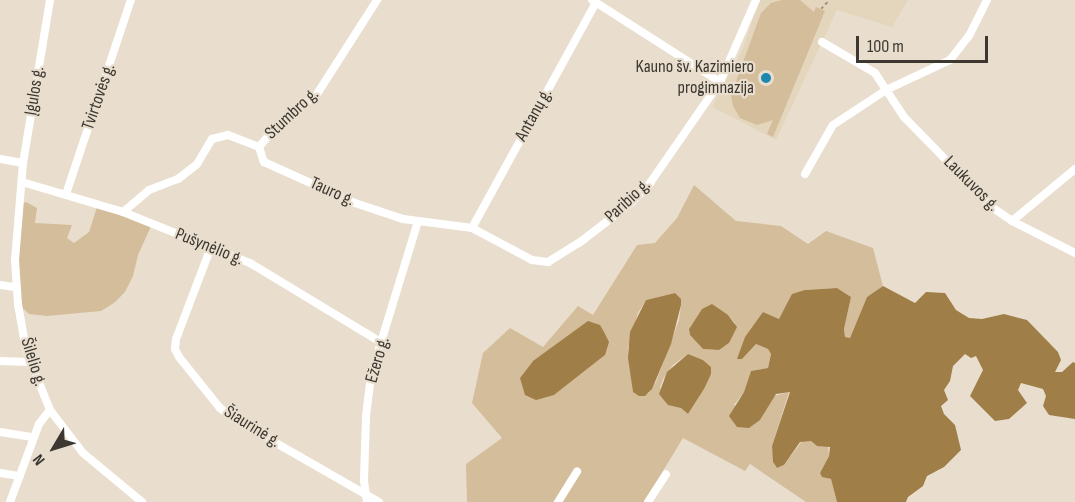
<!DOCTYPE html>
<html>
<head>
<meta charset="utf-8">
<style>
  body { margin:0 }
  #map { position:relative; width:1075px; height:502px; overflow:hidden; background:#e9decd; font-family:"Sofia Sans Condensed",sans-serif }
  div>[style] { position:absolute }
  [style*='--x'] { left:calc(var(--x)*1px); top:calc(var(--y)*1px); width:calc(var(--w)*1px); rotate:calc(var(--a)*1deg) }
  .built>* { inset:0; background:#e4d5bd }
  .green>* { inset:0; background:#d4bd9a }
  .water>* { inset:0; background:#9f7e47 }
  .path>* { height:1.5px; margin-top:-0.75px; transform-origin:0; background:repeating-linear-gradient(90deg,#9e968a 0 3px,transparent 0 6px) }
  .minor>* { height:8px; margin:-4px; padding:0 4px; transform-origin:4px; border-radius:4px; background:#fff }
  .dots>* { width:16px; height:16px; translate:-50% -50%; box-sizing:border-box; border:3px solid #e9decd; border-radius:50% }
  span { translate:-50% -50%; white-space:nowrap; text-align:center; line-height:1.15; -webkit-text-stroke:4.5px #e9decd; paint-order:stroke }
  .poi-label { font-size:18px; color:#3c3831 }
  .right { translate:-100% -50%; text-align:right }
  .street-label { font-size:18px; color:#3c3831 }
  .north { position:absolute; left:24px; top:418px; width:60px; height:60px; -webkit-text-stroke:4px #e9decd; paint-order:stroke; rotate:232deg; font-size:16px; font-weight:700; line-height:24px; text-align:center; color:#3c3831 }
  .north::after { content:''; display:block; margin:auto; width:21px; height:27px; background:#3c3831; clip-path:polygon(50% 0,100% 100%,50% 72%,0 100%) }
  .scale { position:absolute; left:856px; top:36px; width:132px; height:27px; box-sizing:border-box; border:3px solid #3c3831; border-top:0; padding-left:8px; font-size:18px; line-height:21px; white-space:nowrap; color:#3c3831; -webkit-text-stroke:4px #e9decd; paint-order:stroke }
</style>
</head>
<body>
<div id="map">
  <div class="built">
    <div style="clip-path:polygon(759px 0,908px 0,892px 27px,837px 10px,776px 140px,712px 107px,743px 48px)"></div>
  </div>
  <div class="green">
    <div style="clip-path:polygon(782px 0,800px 0,814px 12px,816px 7px,825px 11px,773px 137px,767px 134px,773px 120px,757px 125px,740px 118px,733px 106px,731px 95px,761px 13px,771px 3px)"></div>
    <div style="clip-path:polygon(evenodd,694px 185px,736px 221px,781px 226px,808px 244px,826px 231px,873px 248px,883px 286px,867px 297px,850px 338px,845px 337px,844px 329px,851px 297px,837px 288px,805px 290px,779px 319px,763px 312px,742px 359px,756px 344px,768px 349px,771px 354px,768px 368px,751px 371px,744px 392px,734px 405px,760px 420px,774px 396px,789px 392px,772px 446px,774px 464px,777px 468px,784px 465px,802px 441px,811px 441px,817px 446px,828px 446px,829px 456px,820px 473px,823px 477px,831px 479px,837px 502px,806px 502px,750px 464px,745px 471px,683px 438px,644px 502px,467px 502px,466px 464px,502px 438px,472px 403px,483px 353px,510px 328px,543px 347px,578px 306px,593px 315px,637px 245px,655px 243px,677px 218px,694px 185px,675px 293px,681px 305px,679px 320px,656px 382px,648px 394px,633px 392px,628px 348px,638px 313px,646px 300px,675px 293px,694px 185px,702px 309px,728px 315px,735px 323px,729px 343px,719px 350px,703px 349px,690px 335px,689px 329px,702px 309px,694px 185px,688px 354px,703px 360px,711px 367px,704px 389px,688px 414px,660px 388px,663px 379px,673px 365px,688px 354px,694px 185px,605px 355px,554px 395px,520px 378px,533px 361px,605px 355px)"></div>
    <div style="clip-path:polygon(26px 202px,37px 208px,35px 223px,72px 225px,67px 238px,74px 243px,89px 232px,97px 207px,152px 224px,138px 255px,133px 276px,125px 292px,114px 303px,101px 311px,47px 316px,29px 314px,18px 304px,20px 204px)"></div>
  </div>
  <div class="water">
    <div style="clip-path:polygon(883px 286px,915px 303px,926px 292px,945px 293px,956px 310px,969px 318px,982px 319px,1004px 314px,1027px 320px,1058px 352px,1061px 360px,1055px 372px,1062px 372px,1073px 362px,1075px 363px,1075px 419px,1049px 415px,1043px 406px,1046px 396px,1043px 389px,1021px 383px,1018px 390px,1027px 403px,1009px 419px,995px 421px,970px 396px,983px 370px,976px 356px,971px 358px,965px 354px,953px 366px,950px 381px,944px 390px,948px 400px,941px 406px,944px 414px,955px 425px,961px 450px,944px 467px,927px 476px,923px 486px,908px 497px,906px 502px,837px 502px,831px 479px,822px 477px,820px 473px,829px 456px,830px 447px,817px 446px,811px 441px,800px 442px,784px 465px,777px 468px,773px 462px,772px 446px,790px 392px,776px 394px,760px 420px,749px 428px,737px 427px,729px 416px,744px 392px,751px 371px,768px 368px,771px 354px,768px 349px,756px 344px,742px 359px,737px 359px,745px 337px,763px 312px,779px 319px,792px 294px,805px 290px,837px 288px,851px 297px,844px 329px,845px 337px,850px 338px,867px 297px)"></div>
    <div style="clip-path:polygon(675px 293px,681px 299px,681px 305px,671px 344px,652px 389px,645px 396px,639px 396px,633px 392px,628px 358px,630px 332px,646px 300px)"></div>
    <div style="clip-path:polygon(712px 304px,728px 315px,737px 327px,729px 343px,719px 350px,703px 349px,690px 335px,689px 329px,702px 309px)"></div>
    <div style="clip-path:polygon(588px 321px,600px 325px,604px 332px,609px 342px,605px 355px,554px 395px,536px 400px,525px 395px,520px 378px,533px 361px)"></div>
    <div style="clip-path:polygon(688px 354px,703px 360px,711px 367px,711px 374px,704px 389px,688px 414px,681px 408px,668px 405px,659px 394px,667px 372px)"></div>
  </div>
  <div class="path">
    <div style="--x:821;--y:9;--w:12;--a:-48"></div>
  </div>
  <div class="minor">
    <div style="--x:50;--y:0;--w:165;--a:99.4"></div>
    <div style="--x:23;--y:163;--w:97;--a:94.7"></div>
    <div style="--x:15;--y:260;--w:44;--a:86.1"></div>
    <div style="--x:18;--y:304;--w:47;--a:80.1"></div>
    <div style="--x:26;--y:350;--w:65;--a:68.2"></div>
    <div style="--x:50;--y:410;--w:54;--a:52.5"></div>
    <div style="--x:83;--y:453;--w:77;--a:39.7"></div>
    <div style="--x:592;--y:0;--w:152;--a:32.6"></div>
    <div style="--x:822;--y:42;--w:61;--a:30.3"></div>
    <div style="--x:875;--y:73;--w:53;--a:56.6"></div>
    <div style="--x:904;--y:117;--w:127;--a:45.6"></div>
    <div style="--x:993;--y:208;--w:23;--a:34"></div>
    <div style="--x:1012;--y:221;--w:71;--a:26.9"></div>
    <div style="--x:259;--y:147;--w:16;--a:72"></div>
    <div style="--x:264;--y:162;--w:100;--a:24.3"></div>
    <div style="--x:355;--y:203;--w:51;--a:18.4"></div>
    <div style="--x:403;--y:219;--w:70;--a:7.4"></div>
    <div style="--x:472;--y:228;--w:68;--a:28.1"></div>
    <div style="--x:532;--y:260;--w:16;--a:7"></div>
    <div style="--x:548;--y:262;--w:36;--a:-32"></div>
    <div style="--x:579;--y:243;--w:66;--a:-37.6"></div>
    <div style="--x:631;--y:203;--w:28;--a:-46"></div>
    <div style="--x:650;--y:183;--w:123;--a:-55.3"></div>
    <div style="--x:720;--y:82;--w:90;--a:-66.3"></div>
    <div style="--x:0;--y:159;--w:23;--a:10"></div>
    <div style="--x:805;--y:174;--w:56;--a:-60.3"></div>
    <div style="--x:833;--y:125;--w:64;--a:-33.4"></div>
    <div style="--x:886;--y:90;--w:71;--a:-25.1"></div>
    <div style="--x:950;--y:60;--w:31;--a:-52"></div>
    <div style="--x:969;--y:36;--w:40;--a:-63.4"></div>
    <div style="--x:22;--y:182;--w:105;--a:16.5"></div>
    <div style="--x:123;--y:212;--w:137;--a:21.9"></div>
    <div style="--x:250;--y:263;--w:154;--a:31.2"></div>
    <div style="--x:66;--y:194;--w:205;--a:-71.5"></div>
    <div style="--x:123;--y:212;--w:34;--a:-40"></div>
    <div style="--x:149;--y:190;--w:31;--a:-21"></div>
    <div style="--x:178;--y:179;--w:24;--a:-38"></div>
    <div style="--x:197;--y:164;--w:29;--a:-59"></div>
    <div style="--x:212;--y:139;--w:16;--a:-14"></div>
    <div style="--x:228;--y:135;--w:33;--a:21"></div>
    <div style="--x:259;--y:147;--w:26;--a:-50"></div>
    <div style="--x:276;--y:127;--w:53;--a:-38.8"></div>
    <div style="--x:317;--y:94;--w:112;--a:-57.4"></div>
    <div style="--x:1012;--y:221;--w:82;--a:-39.5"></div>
    <div style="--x:472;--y:228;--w:258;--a:-61.2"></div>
    <div style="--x:211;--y:247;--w:98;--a:110.8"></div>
    <div style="--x:176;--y:339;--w:10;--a:96"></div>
    <div style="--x:175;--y:349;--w:9;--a:63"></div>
    <div style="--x:179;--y:357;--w:65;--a:51.2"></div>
    <div style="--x:220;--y:408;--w:18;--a:38"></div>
    <div style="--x:234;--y:419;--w:167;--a:29.8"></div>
    <div style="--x:0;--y:285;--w:15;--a:8"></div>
    <div style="--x:0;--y:361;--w:30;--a:2"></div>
    <div style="--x:0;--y:432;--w:33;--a:9"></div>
    <div style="--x:0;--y:473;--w:20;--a:9"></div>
    <div style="--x:10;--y:502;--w:83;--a:-69.6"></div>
    <div style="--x:39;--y:424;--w:18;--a:-52"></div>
    <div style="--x:367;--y:502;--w:22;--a:-98"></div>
    <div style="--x:364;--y:480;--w:64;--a:-88.2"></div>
    <div style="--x:366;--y:416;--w:41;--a:-83"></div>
    <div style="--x:371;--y:375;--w:161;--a:-73"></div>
    <div style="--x:558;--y:502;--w:36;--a:-58"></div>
    <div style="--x:648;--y:502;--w:33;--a:-57"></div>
  </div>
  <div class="dots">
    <div style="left:766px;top:78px;background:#1c88af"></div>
  </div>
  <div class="poi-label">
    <span class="right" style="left:754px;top:78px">Kauno šv. Kazimiero<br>progimnazija</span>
  </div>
  <div class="street-label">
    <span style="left:35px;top:91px;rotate:-81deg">Įgulos g.</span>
    <span style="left:99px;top:97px;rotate:-71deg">Tvirtovės g.</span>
    <span style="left:292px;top:114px;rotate:-43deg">Stumbro g.</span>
    <span style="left:534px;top:115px;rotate:-61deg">Antanų g.</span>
    <span style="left:971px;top:184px;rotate:45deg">Laukuvos g.</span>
    <span style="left:332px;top:192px;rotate:24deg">Tauro g.</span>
    <span style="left:628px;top:201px;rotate:-43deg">Paribio g.</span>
    <span style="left:209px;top:247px;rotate:22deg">Pušynėlio g.</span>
    <span style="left:378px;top:360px;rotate:-74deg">Ežero g.</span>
    <span style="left:33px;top:362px;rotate:73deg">Šilelio g.</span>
    <span style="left:252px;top:427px;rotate:32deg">Šiaurinė g.</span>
  </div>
  <div class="north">N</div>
  <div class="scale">100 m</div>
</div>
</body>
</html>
